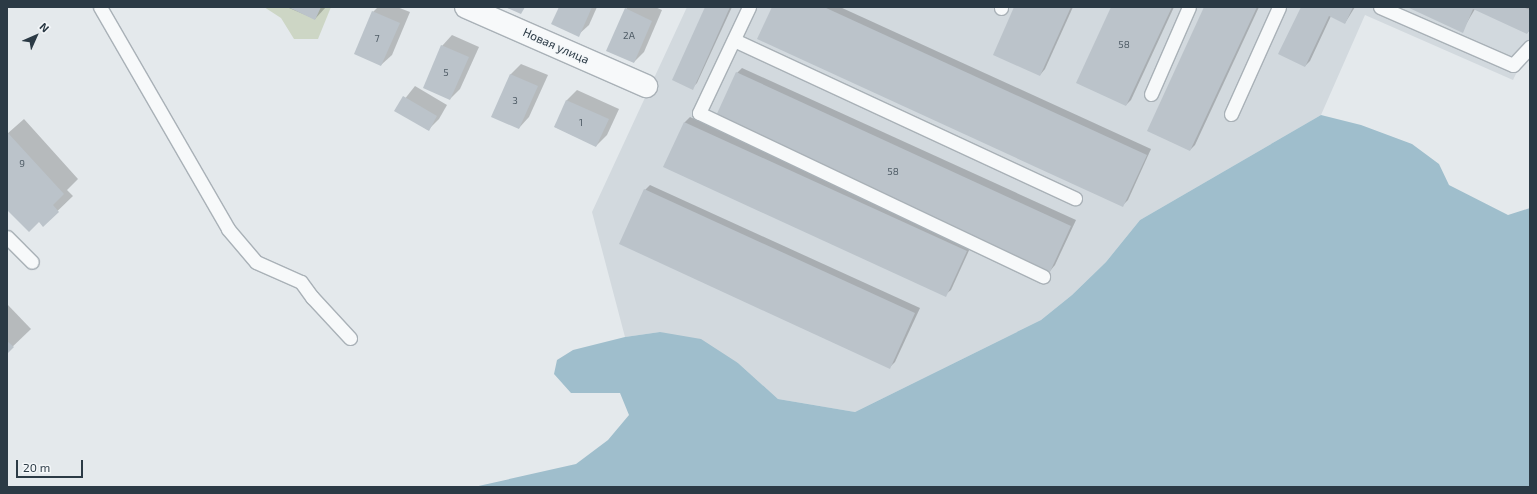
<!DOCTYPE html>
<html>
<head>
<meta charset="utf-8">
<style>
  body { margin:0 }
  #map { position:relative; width:1537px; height:494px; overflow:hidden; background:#e4e9ec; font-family:"Exo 2",sans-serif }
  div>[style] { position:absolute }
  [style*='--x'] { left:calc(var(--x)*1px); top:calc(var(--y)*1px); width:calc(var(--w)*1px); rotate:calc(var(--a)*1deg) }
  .built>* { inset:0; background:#d2d9de }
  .green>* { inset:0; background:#cdd6c5 }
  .water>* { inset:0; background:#9fbecc }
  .shadow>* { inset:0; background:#0003 }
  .building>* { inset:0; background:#bbc3ca }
  .roads { filter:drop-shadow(1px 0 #a9b1b7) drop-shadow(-1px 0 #a9b1b7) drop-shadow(0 1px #a9b1b7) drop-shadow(0 -1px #a9b1b7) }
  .lane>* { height:13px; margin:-6.5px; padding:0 6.5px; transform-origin:6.5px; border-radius:6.5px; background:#f7f9fa }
  .street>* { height:22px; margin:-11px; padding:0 11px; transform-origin:11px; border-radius:11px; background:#f7f9fa }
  span { translate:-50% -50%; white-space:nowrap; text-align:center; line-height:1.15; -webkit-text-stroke:3px #f4f7f9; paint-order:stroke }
  .number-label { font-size:10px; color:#4f5c66 }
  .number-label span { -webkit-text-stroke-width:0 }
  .street-label { font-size:12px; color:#2b3a45 }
  .frame { position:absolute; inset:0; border:8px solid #2b3a45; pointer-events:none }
  .north { position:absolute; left:16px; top:16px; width:40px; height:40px; -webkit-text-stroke:3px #f4f7f9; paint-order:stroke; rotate:45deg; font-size:11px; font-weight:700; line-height:16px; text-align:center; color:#2b3a45 }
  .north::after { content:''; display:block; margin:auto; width:14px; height:18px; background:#2b3a45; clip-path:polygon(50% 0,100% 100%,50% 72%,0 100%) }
  .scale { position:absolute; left:16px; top:460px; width:67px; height:18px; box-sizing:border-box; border:2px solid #2b3a45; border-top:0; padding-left:5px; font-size:12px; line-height:14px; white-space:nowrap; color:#2b3a45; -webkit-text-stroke:3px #f4f7f9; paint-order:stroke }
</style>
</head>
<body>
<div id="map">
  <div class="built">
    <div style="clip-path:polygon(687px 7px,1530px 7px,1530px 45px,1513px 80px,1365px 15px,1321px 115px,1140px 220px,1106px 262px,1072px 295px,1041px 320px,855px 412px,778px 399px,738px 363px,660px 332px,625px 337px,592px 212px)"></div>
  </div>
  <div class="green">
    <div style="clip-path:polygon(264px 7px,331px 7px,318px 39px,294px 39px,281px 18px)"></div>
  </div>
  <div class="water">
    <div style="clip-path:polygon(1321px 115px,1361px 125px,1412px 144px,1439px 164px,1449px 185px,1508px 215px,1530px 208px,1530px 487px,474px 487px,576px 464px,608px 440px,629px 415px,620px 393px,571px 393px,554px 374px,557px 360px,573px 350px,625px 337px,660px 332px,701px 339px,738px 363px,778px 399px,855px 412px,1041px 320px,1072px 295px,1106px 262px,1140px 220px)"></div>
  </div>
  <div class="shadow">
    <div style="clip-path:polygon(326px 7px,315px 19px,289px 8px,289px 7px)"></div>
    <div style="clip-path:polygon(378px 7px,397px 7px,410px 12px,392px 55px,381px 65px,373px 12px)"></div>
    <div style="clip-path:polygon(560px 7px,597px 7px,589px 25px,578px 35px)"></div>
    <div style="clip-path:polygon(628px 7px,655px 7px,662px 10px,644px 52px,634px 62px,626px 9px)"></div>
    <div style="clip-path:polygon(706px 7px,732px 7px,697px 83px,692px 88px)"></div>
    <div style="clip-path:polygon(773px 7px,840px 7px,1151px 149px,1128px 200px,1123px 205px)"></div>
    <div style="clip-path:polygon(1015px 7px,1073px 7px,1045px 69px,1040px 75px)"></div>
    <div style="clip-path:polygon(1112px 7px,1174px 7px,1131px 100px,1126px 105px)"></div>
    <div style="clip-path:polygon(1206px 7px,1259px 7px,1195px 145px,1190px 150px)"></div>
    <div style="clip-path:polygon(1302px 7px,1355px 7px,1345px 23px,1331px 16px,1310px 61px,1305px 66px)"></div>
    <div style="clip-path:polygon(1410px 7px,1530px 7px,1530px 30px,1527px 33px,1475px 9px,1462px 31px)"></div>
    <div style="clip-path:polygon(452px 35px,479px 47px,460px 89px,450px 99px,442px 46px)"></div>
    <div style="clip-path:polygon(521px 64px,548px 75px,529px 117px,519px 128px,493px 116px,511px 74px)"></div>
    <div style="clip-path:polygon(742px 68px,1076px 220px,1055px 265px,1050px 271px,737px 73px)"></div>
    <div style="clip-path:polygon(415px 86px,447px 105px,439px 119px,428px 130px,396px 110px)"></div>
    <div style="clip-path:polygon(577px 90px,619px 109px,607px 135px,596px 146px,555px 127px,567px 100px)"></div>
    <div style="clip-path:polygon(690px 117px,971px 246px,951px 290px,945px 295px,665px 167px,685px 122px)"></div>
    <div style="clip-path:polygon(24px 119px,78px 179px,67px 190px,73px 196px,43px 225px,39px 221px,29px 231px,7px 209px,7px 134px)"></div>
    <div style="clip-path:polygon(650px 185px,920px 308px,895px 362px,890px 367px,645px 190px)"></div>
    <div style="clip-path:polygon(7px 304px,31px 329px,7px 352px)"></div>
  </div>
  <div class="building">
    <div style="clip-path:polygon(288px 7px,321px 7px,315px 20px)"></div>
    <div style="clip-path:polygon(505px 7px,525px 7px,521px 14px)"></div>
    <div style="clip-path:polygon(559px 7px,592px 7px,579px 37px,551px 24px)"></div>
    <div style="clip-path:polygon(705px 7px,730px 7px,693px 90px,672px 80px)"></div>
    <div style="clip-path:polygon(772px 7px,824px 7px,1147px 155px,1123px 207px,757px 39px)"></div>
    <div style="clip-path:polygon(1014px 7px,1071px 7px,1040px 76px,993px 55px)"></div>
    <div style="clip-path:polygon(1111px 7px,1172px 7px,1126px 106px,1076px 83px)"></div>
    <div style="clip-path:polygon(1204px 7px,1257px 7px,1190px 151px,1147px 131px)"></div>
    <div style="clip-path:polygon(1301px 7px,1353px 7px,1345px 24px,1329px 16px,1305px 67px,1278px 54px)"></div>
    <div style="clip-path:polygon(1407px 7px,1523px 7px,1530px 10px,1530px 28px,1527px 34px,1473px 9px,1463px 33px)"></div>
    <div style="clip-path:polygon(625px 8px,652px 21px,634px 63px,606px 51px)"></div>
    <div style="clip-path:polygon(372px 11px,400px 23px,381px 66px,354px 54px)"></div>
    <div style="clip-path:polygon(441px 45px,469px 57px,450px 100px,423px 88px)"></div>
    <div style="clip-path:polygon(736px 72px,1071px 226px,1050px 272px,715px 118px)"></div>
    <div style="clip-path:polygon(510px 74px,538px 86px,519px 129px,491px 117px)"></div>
    <div style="clip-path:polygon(403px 96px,437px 116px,429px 131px,394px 111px)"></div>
    <div style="clip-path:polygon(566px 100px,609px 119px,596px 147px,554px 127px)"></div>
    <div style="clip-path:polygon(684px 122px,967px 251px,946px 297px,663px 167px)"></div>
    <div style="clip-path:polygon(8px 133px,64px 194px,53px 205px,59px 212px,43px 227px,39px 222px,29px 232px,7px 210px)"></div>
    <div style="clip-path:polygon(644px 189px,915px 313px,890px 369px,619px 244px)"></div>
    <div style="clip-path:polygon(7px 341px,14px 347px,7px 354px)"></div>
  </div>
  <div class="roads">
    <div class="lane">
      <div style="--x:100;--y:7;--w:256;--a:60"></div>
      <div style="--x:228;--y:229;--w:43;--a:49.7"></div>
      <div style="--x:256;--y:262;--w:49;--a:24"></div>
      <div style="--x:301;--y:282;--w:19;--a:54"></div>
      <div style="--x:312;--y:297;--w:56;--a:47.2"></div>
      <div style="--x:749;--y:7;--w:117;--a:115.3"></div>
      <div style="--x:699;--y:113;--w:381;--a:25.4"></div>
      <div style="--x:1380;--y:7;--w:145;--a:23.6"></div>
      <div style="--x:1513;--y:65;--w:25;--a:-47"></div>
      <div style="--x:1001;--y:8;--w:1;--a:-90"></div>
      <div style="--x:734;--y:40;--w:376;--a:24.9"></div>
      <div style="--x:1151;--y:94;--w:95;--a:-66.4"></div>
      <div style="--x:1231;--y:114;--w:117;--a:-65.8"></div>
      <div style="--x:7;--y:237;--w:35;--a:45"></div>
    </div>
    <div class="street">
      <div style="--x:466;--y:7;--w:197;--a:23.7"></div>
    </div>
  </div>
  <div class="number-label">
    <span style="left:629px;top:36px">2А</span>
    <span style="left:377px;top:39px">7</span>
    <span style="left:1124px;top:45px">58</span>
    <span style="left:446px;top:73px">5</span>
    <span style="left:515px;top:101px">3</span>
    <span style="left:581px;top:123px">1</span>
    <span style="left:22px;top:164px">9</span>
    <span style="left:893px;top:172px">58</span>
  </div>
  <div class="street-label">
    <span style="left:556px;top:46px;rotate:24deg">Новая улица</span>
  </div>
  <div class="frame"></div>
  <div class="north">N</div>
  <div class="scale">20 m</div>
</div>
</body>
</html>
